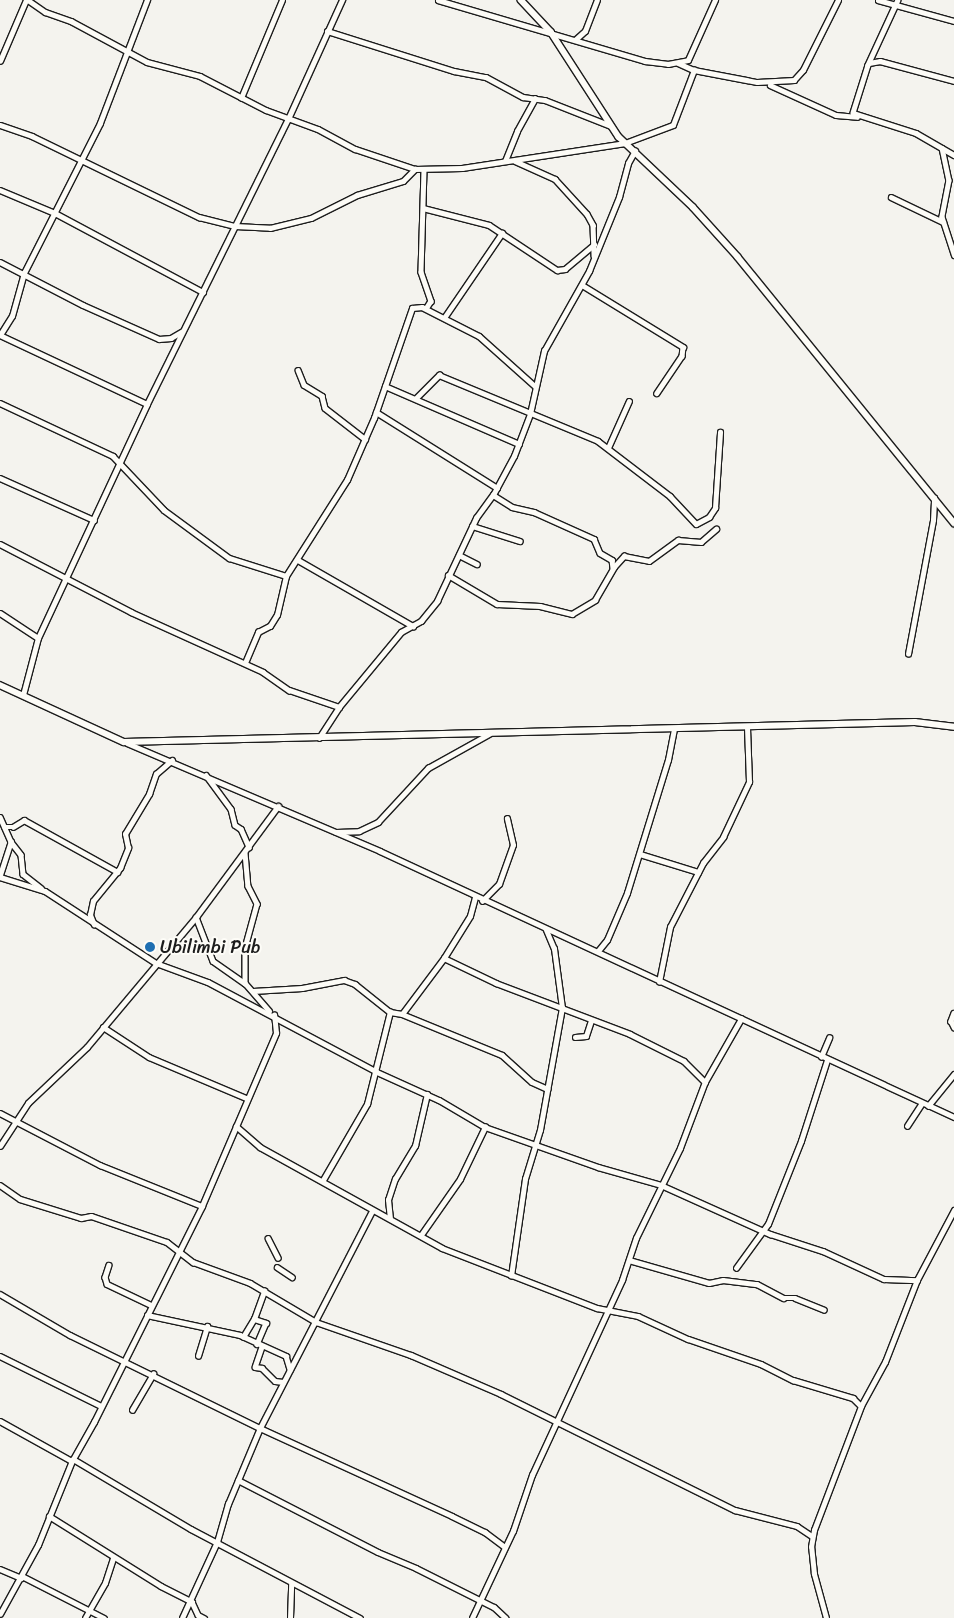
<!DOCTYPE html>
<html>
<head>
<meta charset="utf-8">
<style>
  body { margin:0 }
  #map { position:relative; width:954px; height:1618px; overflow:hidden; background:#f4f3ee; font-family:Sriracha,sans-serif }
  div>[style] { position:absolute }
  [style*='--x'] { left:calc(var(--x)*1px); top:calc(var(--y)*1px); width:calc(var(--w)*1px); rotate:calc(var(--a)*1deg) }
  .roads { filter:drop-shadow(1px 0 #1c1c1c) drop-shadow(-1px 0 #1c1c1c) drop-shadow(0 1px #1c1c1c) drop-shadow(0 -1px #1c1c1c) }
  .minor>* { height:4.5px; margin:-2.25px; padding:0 2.25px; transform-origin:2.25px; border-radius:2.25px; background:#fdfcf7 }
  .tertiary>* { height:5.5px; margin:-2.75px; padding:0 2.75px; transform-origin:2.75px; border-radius:2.75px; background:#fdfcf7 }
  .dots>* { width:14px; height:14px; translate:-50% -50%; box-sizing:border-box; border:2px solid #fdfcf7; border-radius:50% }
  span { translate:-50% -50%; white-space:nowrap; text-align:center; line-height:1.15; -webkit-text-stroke:4px #fdfcf7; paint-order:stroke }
  .poi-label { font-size:18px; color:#1c1c1c }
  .left { translate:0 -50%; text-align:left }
</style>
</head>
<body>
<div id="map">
  <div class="roads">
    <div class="minor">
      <div style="--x:28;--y:0;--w:21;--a:35"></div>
      <div style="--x:45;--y:12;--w:28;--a:19"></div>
      <div style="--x:71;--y:21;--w:86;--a:28.3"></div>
      <div style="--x:147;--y:62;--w:55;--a:14.8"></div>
      <div style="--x:200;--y:76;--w:74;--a:27.3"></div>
      <div style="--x:266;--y:110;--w:55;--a:20.1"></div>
      <div style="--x:318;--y:129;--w:42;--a:28.4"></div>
      <div style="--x:355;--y:149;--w:63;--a:18.4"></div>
      <div style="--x:415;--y:169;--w:47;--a:-1.2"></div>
      <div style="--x:462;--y:168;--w:165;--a:-8.7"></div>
      <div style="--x:625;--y:143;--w:51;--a:-20.6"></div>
      <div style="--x:673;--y:125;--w:59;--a:-69.1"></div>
      <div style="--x:438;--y:0;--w:216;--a:16.4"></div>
      <div style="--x:645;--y:61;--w:23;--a:7"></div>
      <div style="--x:668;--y:64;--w:20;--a:-11"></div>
      <div style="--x:688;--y:60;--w:66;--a:-65.8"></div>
      <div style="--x:878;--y:0;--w:79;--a:15.4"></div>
      <div style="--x:898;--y:0;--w:72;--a:114.8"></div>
      <div style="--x:868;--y:65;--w:50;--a:107.4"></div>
      <div style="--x:853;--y:113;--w:66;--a:17.6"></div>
      <div style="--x:916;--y:133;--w:44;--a:30.1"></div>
      <div style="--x:327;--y:31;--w:133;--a:17.5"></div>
      <div style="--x:454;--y:71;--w:33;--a:11"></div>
      <div style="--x:486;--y:77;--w:42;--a:28.4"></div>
      <div style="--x:523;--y:97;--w:22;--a:8"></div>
      <div style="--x:545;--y:100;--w:71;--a:21.5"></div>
      <div style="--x:575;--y:40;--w:13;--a:-42"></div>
      <div style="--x:585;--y:31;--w:33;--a:-69"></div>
      <div style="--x:0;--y:61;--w:66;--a:-66.9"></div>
      <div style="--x:678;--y:63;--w:17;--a:24"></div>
      <div style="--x:694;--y:70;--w:64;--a:10.8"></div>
      <div style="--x:757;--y:82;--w:37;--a:-3"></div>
      <div style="--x:794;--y:80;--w:13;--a:-48"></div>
      <div style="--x:803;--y:70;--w:78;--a:-63.4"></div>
      <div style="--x:869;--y:63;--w:11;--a:-10"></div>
      <div style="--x:880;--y:61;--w:77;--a:15.1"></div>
      <div style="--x:770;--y:85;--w:72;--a:24.4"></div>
      <div style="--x:836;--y:115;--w:21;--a:5"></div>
      <div style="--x:241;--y:98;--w:106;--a:-67.3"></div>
      <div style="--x:0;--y:125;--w:34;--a:19"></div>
      <div style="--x:32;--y:136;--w:186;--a:25.9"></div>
      <div style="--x:199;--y:217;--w:37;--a:14"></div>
      <div style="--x:235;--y:226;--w:35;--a:3"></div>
      <div style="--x:270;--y:228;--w:42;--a:-13.7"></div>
      <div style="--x:311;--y:218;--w:51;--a:-26.6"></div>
      <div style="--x:357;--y:195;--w:48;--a:-16.9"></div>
      <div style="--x:403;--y:181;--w:17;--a:-45"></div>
      <div style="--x:942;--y:148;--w:33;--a:78"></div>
      <div style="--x:949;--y:180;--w:38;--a:101"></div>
      <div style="--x:942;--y:217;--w:40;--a:72"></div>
      <div style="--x:505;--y:161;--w:32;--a:-68"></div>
      <div style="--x:517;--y:131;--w:37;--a:-61"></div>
      <div style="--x:515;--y:161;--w:44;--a:24.2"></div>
      <div style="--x:555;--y:179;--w:47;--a:47.6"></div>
      <div style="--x:587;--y:214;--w:13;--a:61"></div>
      <div style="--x:593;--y:225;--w:31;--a:88"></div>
      <div style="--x:424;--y:170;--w:102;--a:91.7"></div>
      <div style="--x:421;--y:272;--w:31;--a:71"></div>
      <div style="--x:431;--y:301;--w:9;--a:122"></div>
      <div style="--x:0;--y:190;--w:60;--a:22.7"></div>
      <div style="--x:55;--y:213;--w:168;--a:28.1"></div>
      <div style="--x:891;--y:197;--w:58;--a:25.7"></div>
      <div style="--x:423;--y:208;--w:68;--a:14.4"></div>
      <div style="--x:489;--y:225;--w:82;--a:33.5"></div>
      <div style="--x:557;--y:270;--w:8;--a:-7"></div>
      <div style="--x:565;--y:269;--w:38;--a:-40"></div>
      <div style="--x:0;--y:262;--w:93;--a:27.4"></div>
      <div style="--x:83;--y:305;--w:83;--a:24.1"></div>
      <div style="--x:159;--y:339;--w:12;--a:-5"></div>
      <div style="--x:171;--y:338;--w:12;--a:-31"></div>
      <div style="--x:582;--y:285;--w:119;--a:31.5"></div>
      <div style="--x:683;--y:347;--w:9;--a:96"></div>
      <div style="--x:682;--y:356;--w:45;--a:124"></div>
      <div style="--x:444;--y:318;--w:103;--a:-55.7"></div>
      <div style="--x:0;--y:335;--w:22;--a:-58"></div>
      <div style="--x:12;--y:316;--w:45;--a:-74.4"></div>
      <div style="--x:24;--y:273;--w:168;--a:-63.1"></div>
      <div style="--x:100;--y:123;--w:132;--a:-69.1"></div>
      <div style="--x:0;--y:335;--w:162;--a:25.1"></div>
      <div style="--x:298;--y:370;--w:16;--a:68"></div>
      <div style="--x:304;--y:385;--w:21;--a:31"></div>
      <div style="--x:322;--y:396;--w:12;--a:76"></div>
      <div style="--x:325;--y:408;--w:51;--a:37.8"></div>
      <div style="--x:385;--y:386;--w:146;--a:23.4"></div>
      <div style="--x:416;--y:398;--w:33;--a:-45"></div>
      <div style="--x:439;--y:375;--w:172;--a:22.5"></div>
      <div style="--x:598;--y:441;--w:91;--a:37.4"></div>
      <div style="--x:670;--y:496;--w:38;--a:47"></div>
      <div style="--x:696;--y:524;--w:15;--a:-28"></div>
      <div style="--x:709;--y:517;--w:11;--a:-56"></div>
      <div style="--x:715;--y:508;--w:76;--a:-86.2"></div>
      <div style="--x:0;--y:403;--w:125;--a:25.1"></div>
      <div style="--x:113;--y:456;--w:74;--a:46.6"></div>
      <div style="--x:164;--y:510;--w:81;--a:36.4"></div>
      <div style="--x:229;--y:558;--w:60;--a:17.5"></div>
      <div style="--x:376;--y:412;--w:143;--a:32.1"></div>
      <div style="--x:608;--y:448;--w:51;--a:-65.9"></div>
      <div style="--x:0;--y:478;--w:103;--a:24.1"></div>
      <div style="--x:493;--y:495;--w:22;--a:32"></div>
      <div style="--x:512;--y:507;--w:23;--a:13"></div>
      <div style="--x:534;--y:512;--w:66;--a:24.2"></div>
      <div style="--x:594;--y:539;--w:15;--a:67"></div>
      <div style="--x:600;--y:553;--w:14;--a:30"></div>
      <div style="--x:612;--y:560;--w:8;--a:83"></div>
      <div style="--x:472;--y:526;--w:50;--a:17.4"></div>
      <div style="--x:0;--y:544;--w:148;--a:27.4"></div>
      <div style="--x:131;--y:612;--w:145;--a:24.4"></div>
      <div style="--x:263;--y:672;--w:32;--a:35"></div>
      <div style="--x:289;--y:690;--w:53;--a:18.8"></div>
      <div style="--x:459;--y:555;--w:20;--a:27"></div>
      <div style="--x:298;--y:560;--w:133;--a:29.9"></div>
      <div style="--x:448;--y:575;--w:57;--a:30.6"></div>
      <div style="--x:497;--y:604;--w:43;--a:2.7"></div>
      <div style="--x:540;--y:606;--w:33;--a:14"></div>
      <div style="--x:572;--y:614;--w:27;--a:-31"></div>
      <div style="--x:595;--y:600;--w:38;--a:-60"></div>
      <div style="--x:614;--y:567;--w:15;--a:-48"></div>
      <div style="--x:624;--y:556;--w:25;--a:11"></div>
      <div style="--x:649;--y:561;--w:36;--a:-36"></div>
      <div style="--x:678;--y:540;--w:23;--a:5"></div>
      <div style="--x:701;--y:542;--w:20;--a:-41"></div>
      <div style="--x:0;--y:613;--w:45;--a:33.3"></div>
      <div style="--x:908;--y:654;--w:136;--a:-79.4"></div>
      <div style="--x:933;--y:520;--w:22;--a:-87"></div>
      <div style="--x:245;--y:663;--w:34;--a:-67"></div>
      <div style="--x:258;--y:632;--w:13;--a:-27"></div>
      <div style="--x:270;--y:626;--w:13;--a:-58"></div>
      <div style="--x:277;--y:615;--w:40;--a:-77"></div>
      <div style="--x:286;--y:576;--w:114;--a:-57.6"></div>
      <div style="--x:347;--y:480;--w:68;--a:-66.5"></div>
      <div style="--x:374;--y:418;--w:116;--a:-70.9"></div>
      <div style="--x:412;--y:308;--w:10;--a:-6"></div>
      <div style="--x:422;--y:307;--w:64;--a:27"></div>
      <div style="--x:479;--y:336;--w:75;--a:41.8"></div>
      <div style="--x:23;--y:695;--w:59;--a:-75.3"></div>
      <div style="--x:38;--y:638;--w:258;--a:-65"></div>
      <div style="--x:147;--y:404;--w:318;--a:-63.7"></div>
      <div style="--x:288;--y:119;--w:131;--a:-65.6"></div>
      <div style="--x:319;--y:738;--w:37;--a:-57"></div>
      <div style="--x:339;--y:707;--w:97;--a:-50.4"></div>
      <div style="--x:401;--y:632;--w:23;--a:-29"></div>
      <div style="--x:421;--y:621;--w:26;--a:-51"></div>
      <div style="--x:437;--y:601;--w:92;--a:-64.8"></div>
      <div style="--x:476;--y:518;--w:29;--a:-54"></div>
      <div style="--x:493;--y:495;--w:44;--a:-61.7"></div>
      <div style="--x:514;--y:456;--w:45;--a:-69.1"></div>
      <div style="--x:530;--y:414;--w:65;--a:-77.5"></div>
      <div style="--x:544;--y:351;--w:92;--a:-60.6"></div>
      <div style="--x:589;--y:271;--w:80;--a:-67.9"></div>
      <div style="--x:619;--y:197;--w:35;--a:-75"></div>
      <div style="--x:628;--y:163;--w:14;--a:-60"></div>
      <div style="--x:127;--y:743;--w:275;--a:23.1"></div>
      <div style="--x:380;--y:851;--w:633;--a:24.86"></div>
      <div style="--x:206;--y:775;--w:42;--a:53.7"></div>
      <div style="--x:231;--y:809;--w:16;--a:76"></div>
      <div style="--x:235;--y:825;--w:7;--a:34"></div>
      <div style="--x:241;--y:829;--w:20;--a:66"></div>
      <div style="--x:0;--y:817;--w:27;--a:66"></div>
      <div style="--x:11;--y:842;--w:16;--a:52"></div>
      <div style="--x:21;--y:855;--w:19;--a:84"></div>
      <div style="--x:23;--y:874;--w:23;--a:38"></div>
      <div style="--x:4;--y:827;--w:9;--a:0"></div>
      <div style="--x:13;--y:827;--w:13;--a:-32"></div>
      <div style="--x:24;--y:820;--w:107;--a:29"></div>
      <div style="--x:336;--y:832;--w:23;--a:-2"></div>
      <div style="--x:359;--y:831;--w:21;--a:-25"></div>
      <div style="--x:378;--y:822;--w:74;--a:-47.2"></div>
      <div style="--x:428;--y:768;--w:70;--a:-29.1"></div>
      <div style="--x:245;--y:853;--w:33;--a:85"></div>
      <div style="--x:248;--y:886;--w:20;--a:63"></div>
      <div style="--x:257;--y:904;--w:46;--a:105.3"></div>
      <div style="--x:245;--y:948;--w:35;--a:90"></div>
      <div style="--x:640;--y:854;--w:61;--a:17.2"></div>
      <div style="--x:0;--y:875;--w:35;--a:-72"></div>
      <div style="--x:0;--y:877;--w:47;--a:17.3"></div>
      <div style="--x:45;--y:891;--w:132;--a:33"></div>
      <div style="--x:156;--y:963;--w:55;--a:20.1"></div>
      <div style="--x:208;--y:982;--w:191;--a:28"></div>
      <div style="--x:377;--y:1072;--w:68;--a:24.3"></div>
      <div style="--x:439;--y:1100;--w:53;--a:30.4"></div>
      <div style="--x:485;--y:1127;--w:120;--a:19.5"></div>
      <div style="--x:598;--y:1167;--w:66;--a:15.9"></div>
      <div style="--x:661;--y:1185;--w:120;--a:24.2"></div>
      <div style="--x:770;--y:1234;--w:56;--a:17.8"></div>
      <div style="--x:823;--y:1251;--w:67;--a:24.7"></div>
      <div style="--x:884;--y:1279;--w:33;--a:2"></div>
      <div style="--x:482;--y:901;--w:24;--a:-45"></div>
      <div style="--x:499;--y:884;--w:41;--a:-70.3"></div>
      <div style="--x:513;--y:845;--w:27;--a:-103"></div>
      <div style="--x:196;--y:917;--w:47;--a:68.9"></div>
      <div style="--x:213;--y:961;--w:39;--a:35"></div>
      <div style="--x:245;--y:983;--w:37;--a:49"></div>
      <div style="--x:94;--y:925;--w:11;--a:-112"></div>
      <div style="--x:90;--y:915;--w:14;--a:-78"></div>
      <div style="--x:93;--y:901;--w:43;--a:-50.7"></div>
      <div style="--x:120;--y:868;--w:22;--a:-68"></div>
      <div style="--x:128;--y:848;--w:14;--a:-102"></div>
      <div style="--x:125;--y:834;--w:47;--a:-59"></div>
      <div style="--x:149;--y:794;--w:21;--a:-71"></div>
      <div style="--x:156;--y:774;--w:21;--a:-41"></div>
      <div style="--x:598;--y:951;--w:14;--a:-51"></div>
      <div style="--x:607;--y:940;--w:51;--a:-66.9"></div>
      <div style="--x:627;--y:893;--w:139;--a:-72.9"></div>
      <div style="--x:668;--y:760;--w:32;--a:-79"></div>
      <div style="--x:444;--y:958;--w:58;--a:25.7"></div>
      <div style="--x:496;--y:983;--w:143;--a:20.8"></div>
      <div style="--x:630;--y:1034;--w:60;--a:26.6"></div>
      <div style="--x:684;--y:1061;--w:30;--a:45"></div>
      <div style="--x:659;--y:982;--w:56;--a:-78.7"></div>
      <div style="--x:670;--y:927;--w:72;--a:-62.7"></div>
      <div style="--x:703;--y:863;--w:33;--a:-52"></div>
      <div style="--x:723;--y:837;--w:61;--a:-64.7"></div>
      <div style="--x:749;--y:782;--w:55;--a:-92.1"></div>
      <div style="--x:253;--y:991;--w:49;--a:-3.5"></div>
      <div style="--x:302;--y:988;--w:43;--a:-10.8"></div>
      <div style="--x:344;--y:980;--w:12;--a:20"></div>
      <div style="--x:355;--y:984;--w:45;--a:38.7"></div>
      <div style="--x:390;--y:1012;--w:12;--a:9"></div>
      <div style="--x:402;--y:1014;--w:70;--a:-53.1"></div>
      <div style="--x:444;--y:958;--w:49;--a:-58.2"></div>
      <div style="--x:470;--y:916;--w:20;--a:-75"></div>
      <div style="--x:954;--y:1013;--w:9;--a:111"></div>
      <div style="--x:951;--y:1021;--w:7;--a:63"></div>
      <div style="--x:402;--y:1014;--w:108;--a:22.3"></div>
      <div style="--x:502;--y:1055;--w:40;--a:42"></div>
      <div style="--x:532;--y:1082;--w:17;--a:24"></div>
      <div style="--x:103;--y:1027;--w:55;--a:33.1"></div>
      <div style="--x:149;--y:1057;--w:105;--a:22.9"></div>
      <div style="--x:575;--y:1037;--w:11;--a:-5"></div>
      <div style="--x:586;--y:1036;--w:16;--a:-72"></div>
      <div style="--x:821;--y:1057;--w:21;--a:-67"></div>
      <div style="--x:928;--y:1106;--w:41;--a:-50.9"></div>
      <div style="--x:0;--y:1113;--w:113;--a:27.5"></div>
      <div style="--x:100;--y:1165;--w:110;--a:21.9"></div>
      <div style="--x:236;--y:1126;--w:32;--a:41"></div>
      <div style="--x:260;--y:1147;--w:208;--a:29"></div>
      <div style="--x:442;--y:1248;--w:166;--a:21.2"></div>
      <div style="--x:597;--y:1308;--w:42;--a:11"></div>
      <div style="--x:638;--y:1316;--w:55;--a:24.7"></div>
      <div style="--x:688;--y:1339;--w:77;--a:18.9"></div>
      <div style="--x:761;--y:1364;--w:36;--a:27"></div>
      <div style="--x:793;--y:1380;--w:63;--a:16.7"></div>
      <div style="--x:853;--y:1398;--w:11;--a:45"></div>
      <div style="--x:907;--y:1126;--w:27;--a:-57"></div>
      <div style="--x:0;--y:1146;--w:51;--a:-56.9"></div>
      <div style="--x:28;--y:1103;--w:81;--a:-43.5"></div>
      <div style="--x:87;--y:1047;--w:170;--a:-50"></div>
      <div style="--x:196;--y:917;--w:138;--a:-53.5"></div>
      <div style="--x:323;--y:1180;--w:88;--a:-59.9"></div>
      <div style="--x:367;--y:1104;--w:95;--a:-76"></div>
      <div style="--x:0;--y:1185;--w:24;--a:35"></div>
      <div style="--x:20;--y:1199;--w:64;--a:17.3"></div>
      <div style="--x:81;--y:1218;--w:10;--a:-11"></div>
      <div style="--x:91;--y:1216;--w:80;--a:18.9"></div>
      <div style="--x:167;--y:1242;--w:33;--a:38"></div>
      <div style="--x:193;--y:1262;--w:61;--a:20.2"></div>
      <div style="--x:250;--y:1283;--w:77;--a:30.6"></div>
      <div style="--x:316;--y:1322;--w:101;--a:19.2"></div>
      <div style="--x:411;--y:1355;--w:98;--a:23.4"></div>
      <div style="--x:501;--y:1394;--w:261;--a:26.4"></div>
      <div style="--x:735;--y:1510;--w:64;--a:14.5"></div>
      <div style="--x:797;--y:1526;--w:18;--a:34"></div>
      <div style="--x:390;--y:1219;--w:19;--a:-96"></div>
      <div style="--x:388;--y:1200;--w:22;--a:-72"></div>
      <div style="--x:395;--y:1179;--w:39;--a:-59"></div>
      <div style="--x:415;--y:1146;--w:53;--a:-77"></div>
      <div style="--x:421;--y:1235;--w:68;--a:-55.1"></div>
      <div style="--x:460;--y:1179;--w:58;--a:-64.3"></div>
      <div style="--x:268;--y:1238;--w:22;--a:63"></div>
      <div style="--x:629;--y:1260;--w:83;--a:16"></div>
      <div style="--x:709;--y:1283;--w:14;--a:-12"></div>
      <div style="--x:723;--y:1280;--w:34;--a:7"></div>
      <div style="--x:757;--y:1284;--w:30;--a:28"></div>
      <div style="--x:783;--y:1298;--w:12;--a:0"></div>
      <div style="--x:795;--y:1298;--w:31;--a:22"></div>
      <div style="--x:109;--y:1265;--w:13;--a:108"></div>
      <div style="--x:105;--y:1277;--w:7;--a:74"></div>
      <div style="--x:107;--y:1284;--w:49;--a:25.5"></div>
      <div style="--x:277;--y:1267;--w:18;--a:34"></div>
      <div style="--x:736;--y:1268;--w:54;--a:-54"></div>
      <div style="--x:768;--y:1224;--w:89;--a:-68.3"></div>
      <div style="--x:801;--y:1141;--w:85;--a:-72.2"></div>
      <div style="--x:511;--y:1276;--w:98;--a:-81.8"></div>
      <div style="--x:525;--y:1179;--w:51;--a:-73"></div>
      <div style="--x:540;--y:1130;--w:124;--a:-79.8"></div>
      <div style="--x:562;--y:1008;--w:60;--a:-97.7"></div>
      <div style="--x:554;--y:949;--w:21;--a:-113"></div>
      <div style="--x:0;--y:1294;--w:81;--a:30.4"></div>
      <div style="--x:70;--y:1335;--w:212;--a:26.1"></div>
      <div style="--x:260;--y:1428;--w:211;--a:24.6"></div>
      <div style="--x:452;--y:1516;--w:37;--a:26"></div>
      <div style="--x:485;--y:1532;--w:25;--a:37"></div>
      <div style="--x:147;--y:1315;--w:95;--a:12.1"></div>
      <div style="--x:240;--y:1335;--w:51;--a:24.5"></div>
      <div style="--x:286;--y:1356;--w:14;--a:73"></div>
      <div style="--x:254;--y:1319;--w:13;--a:18"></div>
      <div style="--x:266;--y:1323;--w:23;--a:113"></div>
      <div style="--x:243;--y:1337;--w:21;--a:-59"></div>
      <div style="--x:254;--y:1319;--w:30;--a:-70"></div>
      <div style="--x:262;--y:1347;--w:21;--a:109"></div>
      <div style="--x:255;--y:1367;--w:7;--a:8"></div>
      <div style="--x:262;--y:1368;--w:18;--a:45"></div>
      <div style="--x:275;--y:1381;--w:8;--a:7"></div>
      <div style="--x:0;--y:1356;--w:113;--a:26.3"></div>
      <div style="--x:198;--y:1356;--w:31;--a:-73"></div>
      <div style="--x:132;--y:1410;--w:42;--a:-59.7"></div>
      <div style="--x:0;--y:1421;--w:82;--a:29.1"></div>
      <div style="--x:73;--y:1459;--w:137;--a:30.7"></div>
      <div style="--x:191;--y:1529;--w:191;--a:27.8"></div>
      <div style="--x:238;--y:1480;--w:157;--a:27.2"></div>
      <div style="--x:378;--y:1552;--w:41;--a:22.8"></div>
      <div style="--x:416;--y:1568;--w:87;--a:26.6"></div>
      <div style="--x:494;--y:1607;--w:16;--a:43"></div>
      <div style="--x:49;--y:1516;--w:132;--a:32"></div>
      <div style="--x:161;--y:1586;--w:35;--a:27"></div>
      <div style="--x:192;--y:1602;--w:14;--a:65"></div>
      <div style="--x:198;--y:1615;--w:7;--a:27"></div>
      <div style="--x:0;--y:1569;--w:23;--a:23"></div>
      <div style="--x:22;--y:1576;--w:92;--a:27.1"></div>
      <div style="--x:0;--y:1614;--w:79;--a:-61.2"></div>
      <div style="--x:38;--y:1545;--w:91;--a:-68"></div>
      <div style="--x:72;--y:1461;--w:45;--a:-60.6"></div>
      <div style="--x:94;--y:1422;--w:241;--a:-63.4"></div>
      <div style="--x:202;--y:1206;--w:188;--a:-66.8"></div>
      <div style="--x:276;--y:1033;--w:18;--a:-96"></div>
      <div style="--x:85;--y:1618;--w:40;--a:-60.3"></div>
      <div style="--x:105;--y:1583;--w:26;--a:-72"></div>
      <div style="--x:182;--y:1618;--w:84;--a:-65.3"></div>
      <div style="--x:217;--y:1542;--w:40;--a:-74"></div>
      <div style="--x:228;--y:1504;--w:82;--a:-67.2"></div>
      <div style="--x:260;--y:1428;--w:244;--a:-62.7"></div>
      <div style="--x:290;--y:1618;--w:34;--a:-88"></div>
      <div style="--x:472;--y:1618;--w:96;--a:-64.8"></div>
      <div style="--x:513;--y:1531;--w:59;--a:-71.3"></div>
      <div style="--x:532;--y:1475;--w:215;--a:-65.2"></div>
      <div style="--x:622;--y:1280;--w:44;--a:-71.6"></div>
      <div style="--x:636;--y:1238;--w:100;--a:-63.9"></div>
      <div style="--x:680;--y:1148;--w:71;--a:-69.3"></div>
      <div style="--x:705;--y:1082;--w:73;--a:-60.3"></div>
      <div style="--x:826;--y:1618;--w:46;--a:-105.3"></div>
      <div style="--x:814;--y:1574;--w:27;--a:-96"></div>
      <div style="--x:811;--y:1547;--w:17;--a:-80"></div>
      <div style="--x:814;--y:1530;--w:133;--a:-69.2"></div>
      <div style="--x:861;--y:1406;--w:50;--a:-61.4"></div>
      <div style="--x:885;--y:1362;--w:88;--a:-68.7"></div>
      <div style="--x:917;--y:1280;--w:79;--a:-62.1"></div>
    </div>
    <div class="tertiary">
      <div style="--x:521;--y:0;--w:44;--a:46.8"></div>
      <div style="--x:551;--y:32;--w:125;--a:57.1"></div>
      <div style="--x:619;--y:137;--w:102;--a:43.4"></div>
      <div style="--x:693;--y:207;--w:67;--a:48"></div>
      <div style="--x:738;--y:257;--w:343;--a:50.9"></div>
      <div style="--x:0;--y:685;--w:136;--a:24.7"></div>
      <div style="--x:124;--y:742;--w:791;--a:-1.45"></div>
      <div style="--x:915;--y:722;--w:39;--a:7"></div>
    </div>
  </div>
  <div class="dots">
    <div style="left:150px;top:947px;background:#1f6fb2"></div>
  </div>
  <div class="poi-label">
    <span class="left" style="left:160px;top:947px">Ubilimbi Pub</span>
  </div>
</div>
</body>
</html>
